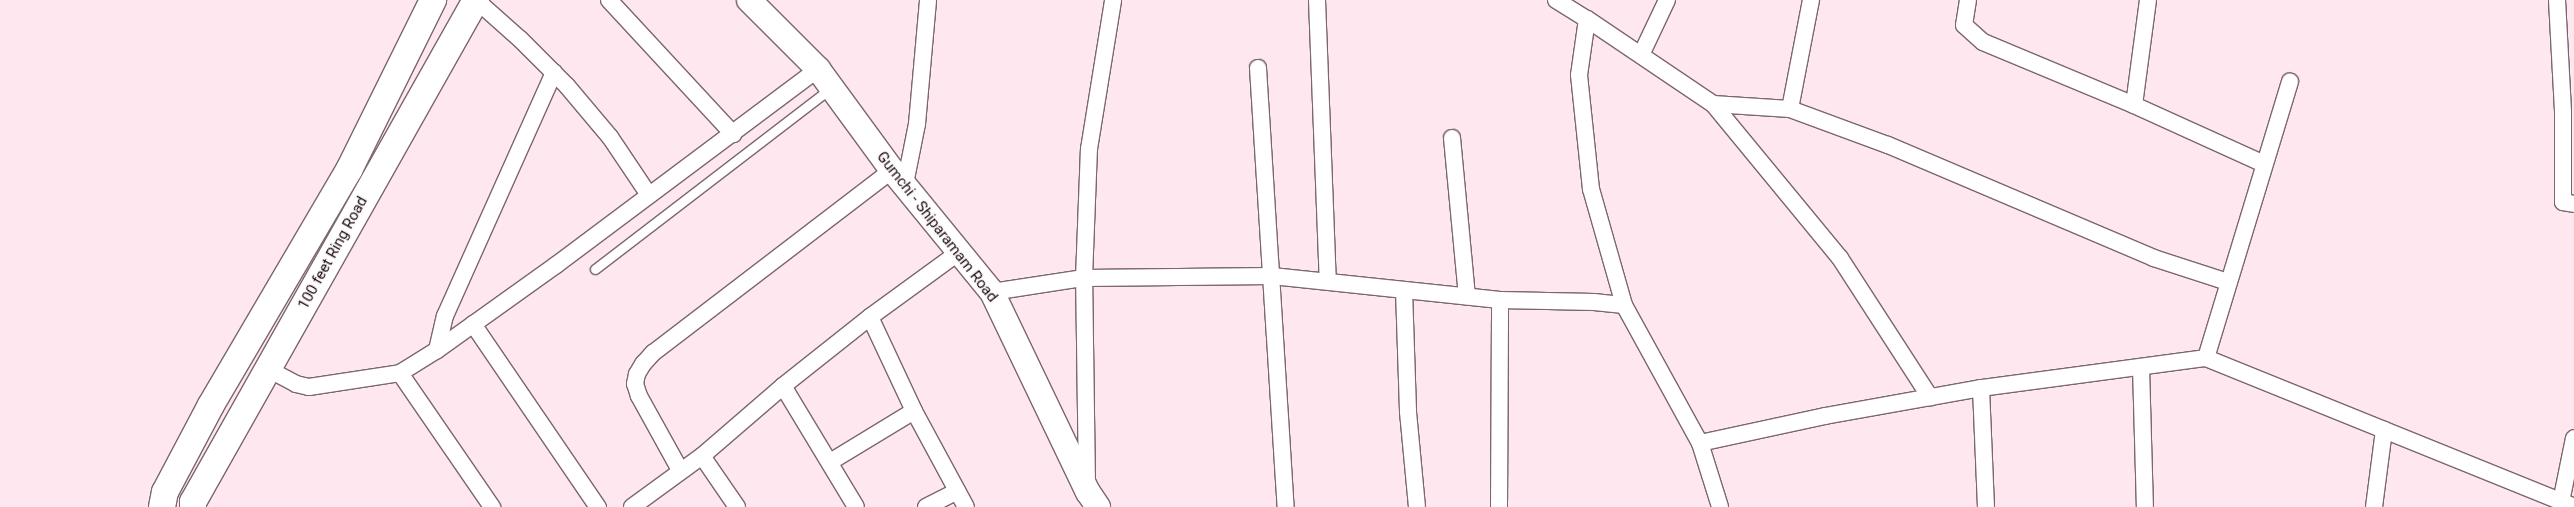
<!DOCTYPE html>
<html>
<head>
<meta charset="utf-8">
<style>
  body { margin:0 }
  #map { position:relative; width:2574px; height:507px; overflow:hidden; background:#ffe7ef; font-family:Roboto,sans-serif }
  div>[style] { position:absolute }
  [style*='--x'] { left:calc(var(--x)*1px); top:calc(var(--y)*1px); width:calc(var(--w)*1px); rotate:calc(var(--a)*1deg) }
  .roads { filter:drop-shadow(1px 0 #7b676d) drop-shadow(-1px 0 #7b676d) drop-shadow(0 1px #7b676d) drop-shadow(0 -1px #7b676d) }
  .lane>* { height:9px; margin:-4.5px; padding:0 4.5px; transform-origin:4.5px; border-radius:4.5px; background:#fff }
  .street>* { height:16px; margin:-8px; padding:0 8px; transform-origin:8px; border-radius:8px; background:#fff }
  .secondary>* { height:24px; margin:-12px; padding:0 12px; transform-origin:12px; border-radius:12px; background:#fff }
  .primary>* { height:26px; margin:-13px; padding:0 13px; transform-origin:13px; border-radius:13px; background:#fff }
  span { translate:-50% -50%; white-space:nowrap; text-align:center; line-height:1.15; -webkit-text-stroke:4px #fffafc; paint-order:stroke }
  .street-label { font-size:15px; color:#130b0e }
</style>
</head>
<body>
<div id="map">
  <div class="roads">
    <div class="lane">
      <div style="--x:595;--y:269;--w:297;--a:-37.5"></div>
    </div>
    <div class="street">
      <div style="--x:476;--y:0;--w:59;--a:41.6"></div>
      <div style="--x:520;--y:39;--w:66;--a:45"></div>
      <div style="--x:567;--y:86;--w:67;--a:49.9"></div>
      <div style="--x:610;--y:137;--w:70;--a:56.1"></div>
      <div style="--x:609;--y:0;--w:183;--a:47.2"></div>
      <div style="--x:1317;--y:0;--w:281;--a:87.8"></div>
      <div style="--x:1556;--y:0;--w:36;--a:32"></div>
      <div style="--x:1587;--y:19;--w:152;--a:34"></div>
      <div style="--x:1713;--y:104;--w:200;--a:50.5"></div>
      <div style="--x:1840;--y:258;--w:166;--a:57.1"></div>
      <div style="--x:1968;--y:0;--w:25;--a:99"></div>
      <div style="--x:1964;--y:25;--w:25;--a:42"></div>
      <div style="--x:1983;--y:42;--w:164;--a:22.6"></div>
      <div style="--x:2134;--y:105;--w:143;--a:24.4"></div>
      <div style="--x:2557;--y:0;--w:112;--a:86.9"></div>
      <div style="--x:2563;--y:112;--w:90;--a:90"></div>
      <div style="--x:2563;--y:202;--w:11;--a:10"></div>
      <div style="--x:1587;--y:19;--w:57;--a:98.1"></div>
      <div style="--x:1579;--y:75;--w:115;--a:84"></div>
      <div style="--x:1591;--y:189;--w:121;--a:74.1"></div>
      <div style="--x:1624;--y:305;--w:158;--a:61.2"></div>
      <div style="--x:1700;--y:443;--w:67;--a:72.6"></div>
      <div style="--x:1641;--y:55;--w:61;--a:-64.7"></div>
      <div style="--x:1258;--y:68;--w:440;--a:86.4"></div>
      <div style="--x:1713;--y:104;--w:77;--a:3.7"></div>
      <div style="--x:1790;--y:109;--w:104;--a:20.2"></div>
      <div style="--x:1888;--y:145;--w:289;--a:23"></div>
      <div style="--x:2154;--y:258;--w:78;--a:18"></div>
      <div style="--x:2134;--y:105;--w:106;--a:-82.4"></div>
      <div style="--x:1790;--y:109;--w:111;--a:-79.1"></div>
      <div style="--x:1452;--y:138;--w:159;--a:84.6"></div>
      <div style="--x:905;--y:184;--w:61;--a:-78.7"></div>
      <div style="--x:917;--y:124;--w:124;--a:-84.9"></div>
      <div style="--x:1404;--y:290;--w:122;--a:88.1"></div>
      <div style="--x:1408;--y:412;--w:95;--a:84.6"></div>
      <div style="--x:992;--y:292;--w:93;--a:-8.7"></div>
      <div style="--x:1084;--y:278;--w:188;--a:-0.6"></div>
      <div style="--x:1272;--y:276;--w:229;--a:6"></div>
      <div style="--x:1500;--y:300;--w:94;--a:1.2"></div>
      <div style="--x:1594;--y:302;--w:30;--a:6"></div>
      <div style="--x:870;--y:317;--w:104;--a:64.9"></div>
      <div style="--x:914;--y:411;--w:109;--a:61.6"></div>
      <div style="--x:473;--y:324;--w:222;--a:55.7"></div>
      <div style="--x:437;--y:350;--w:35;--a:-77"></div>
      <div style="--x:445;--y:316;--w:267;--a:-65.9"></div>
      <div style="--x:2206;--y:358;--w:289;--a:-73.1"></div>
      <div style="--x:2141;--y:367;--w:140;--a:88.4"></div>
      <div style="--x:268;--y:369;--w:32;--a:28"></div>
      <div style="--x:296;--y:384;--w:13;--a:13"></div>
      <div style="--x:309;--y:387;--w:92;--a:-8.7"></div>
      <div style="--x:400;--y:373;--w:44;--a:-31.9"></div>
      <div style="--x:437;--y:350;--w:146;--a:-35.5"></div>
      <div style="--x:556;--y:265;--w:327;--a:-36.8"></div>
      <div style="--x:400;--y:373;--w:163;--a:55.5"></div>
      <div style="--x:783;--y:386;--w:141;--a:58.9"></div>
      <div style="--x:1981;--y:388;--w:119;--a:87.6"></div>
      <div style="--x:1700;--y:443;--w:128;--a:-12.2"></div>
      <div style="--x:1825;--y:416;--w:158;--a:-10.2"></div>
      <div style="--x:1981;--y:388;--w:227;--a:-7.6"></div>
      <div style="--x:2206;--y:358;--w:397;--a:22"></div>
      <div style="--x:702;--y:456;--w:62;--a:55.5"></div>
      <div style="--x:830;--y:462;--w:98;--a:-31.3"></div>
      <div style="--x:680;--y:470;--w:85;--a:-119"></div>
      <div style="--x:639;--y:396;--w:13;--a:-108"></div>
      <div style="--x:635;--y:384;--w:10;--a:-79"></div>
      <div style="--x:637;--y:374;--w:12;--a:-59"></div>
      <div style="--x:643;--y:364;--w:15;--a:-48"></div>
      <div style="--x:653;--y:353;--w:301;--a:-37.4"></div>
      <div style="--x:1087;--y:485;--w:207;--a:-90.8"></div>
      <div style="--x:1084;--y:278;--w:129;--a:-87.8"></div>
      <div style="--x:1089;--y:149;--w:151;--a:-80.8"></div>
      <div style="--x:2561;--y:502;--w:65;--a:-78.5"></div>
      <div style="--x:632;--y:507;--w:87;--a:-36.1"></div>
      <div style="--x:702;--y:456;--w:107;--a:-40.8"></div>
      <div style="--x:783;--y:386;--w:111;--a:-38.4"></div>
      <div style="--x:870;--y:317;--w:110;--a:-36.1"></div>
      <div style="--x:926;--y:507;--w:35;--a:-27"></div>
      <div style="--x:1499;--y:507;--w:207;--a:-89.7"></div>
      <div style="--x:2374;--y:507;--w:78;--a:-82.6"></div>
    </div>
    <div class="secondary">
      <div style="--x:749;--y:0;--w:98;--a:45"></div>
      <div style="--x:818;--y:69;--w:125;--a:53.8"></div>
      <div style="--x:892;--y:170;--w:158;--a:50.7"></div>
      <div style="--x:992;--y:292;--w:222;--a:64.4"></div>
      <div style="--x:1088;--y:492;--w:18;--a:56"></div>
    </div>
    <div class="primary">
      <div style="--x:162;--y:507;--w:15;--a:-79"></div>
      <div style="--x:165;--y:492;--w:98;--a:-62.1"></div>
      <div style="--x:211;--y:405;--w:273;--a:-59.6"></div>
      <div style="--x:349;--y:170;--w:190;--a:-63.7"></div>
      <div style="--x:193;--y:507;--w:5;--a:-90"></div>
      <div style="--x:193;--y:502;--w:576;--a:-60.59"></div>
    </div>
  </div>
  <div class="street-label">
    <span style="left:937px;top:227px;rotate:52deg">Gumchi - Shiparamam Road</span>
    <span style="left:333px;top:253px;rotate:-61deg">100 feet Ring Road</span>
  </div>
</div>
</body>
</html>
